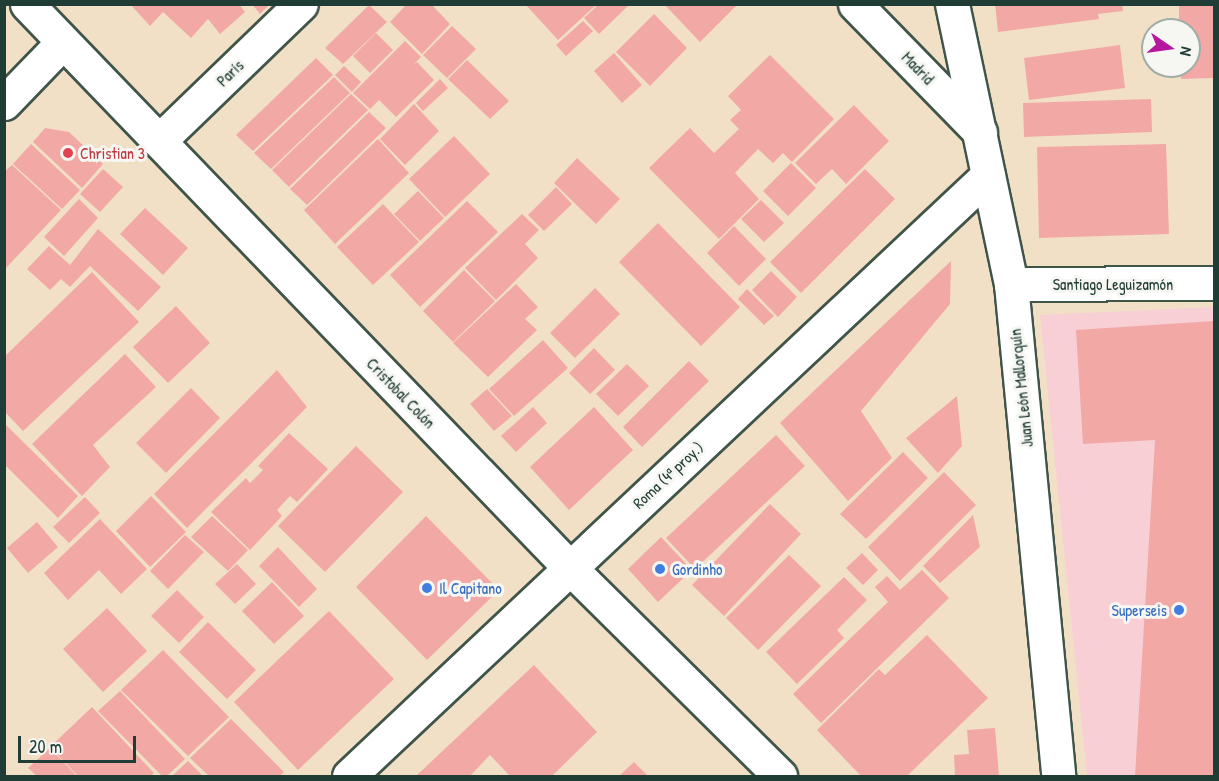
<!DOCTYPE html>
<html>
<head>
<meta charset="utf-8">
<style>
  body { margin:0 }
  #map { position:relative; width:1219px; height:781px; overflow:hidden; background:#f2e0c6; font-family:"Patrick Hand",sans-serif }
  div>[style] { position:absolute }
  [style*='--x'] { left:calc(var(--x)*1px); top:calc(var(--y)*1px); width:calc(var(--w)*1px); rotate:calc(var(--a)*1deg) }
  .built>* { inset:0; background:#f7cfd5 }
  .building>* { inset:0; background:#f2a9a6 }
  .roads { filter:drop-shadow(2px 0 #3f554a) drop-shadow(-2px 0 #3f554a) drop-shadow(0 2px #3f554a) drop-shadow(0 -2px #3f554a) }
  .minor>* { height:33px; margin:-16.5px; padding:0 16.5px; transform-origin:16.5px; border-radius:16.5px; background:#fff }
  .tertiary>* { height:33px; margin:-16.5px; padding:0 16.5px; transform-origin:16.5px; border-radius:16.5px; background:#fff }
  .secondary>* { height:33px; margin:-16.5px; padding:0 16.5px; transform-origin:16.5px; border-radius:16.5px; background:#fff }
  .primary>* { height:33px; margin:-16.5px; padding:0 16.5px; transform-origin:16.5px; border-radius:16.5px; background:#fff }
  .dots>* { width:16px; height:16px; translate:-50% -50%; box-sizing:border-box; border:3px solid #f6f6f2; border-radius:50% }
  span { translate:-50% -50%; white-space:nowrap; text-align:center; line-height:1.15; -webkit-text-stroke:6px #f6f6f2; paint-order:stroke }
  .street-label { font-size:16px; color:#1f3d34 }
  .health-label { font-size:16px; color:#be3a42 }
  .left { translate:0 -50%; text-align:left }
  .shop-label { font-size:16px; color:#366cbe }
  .right { translate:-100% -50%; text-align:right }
  .frame { position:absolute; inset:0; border:6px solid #1f3d34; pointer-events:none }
  .north { position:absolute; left:1141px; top:18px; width:60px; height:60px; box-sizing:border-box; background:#f6f6f2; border:2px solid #a0aca6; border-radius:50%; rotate:103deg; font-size:16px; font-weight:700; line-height:24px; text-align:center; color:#1f3d34 }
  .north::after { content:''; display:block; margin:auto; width:21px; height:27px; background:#b5179e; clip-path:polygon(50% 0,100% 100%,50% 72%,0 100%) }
  .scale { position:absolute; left:18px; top:736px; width:118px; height:27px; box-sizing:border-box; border:3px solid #1f3d34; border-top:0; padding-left:8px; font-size:18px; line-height:21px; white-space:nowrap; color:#1f3d34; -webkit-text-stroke:4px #f6f6f2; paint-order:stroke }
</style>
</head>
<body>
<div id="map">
  <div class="built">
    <div style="clip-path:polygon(1214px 307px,1214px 776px,1087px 776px,1040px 315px)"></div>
  </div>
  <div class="building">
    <div style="clip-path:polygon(130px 4px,239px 4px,245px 12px,220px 34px,208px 19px,191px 38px,163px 12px,150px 26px)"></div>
    <div style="clip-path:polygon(252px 4px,270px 4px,260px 14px)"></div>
    <div style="clip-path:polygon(407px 4px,431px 4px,450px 24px,422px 54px,390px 22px)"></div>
    <div style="clip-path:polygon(525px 4px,597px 4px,558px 40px)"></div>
    <div style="clip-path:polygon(599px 4px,630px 4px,599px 34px,584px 18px)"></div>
    <div style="clip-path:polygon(664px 4px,738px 4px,700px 42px)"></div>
    <div style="clip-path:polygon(995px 4px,1122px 4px,1123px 11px,1098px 14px,1099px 19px,998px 32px)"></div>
    <div style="clip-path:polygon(1179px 4px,1214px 4px,1214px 78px,1181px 79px,1181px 66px,1189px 66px,1189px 30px,1179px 30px)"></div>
    <div style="clip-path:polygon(369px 5px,387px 22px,343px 64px,325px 48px)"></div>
    <div style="clip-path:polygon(654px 14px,687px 48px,650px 86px,616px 52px)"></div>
    <div style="clip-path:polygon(583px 21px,593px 31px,566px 56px,556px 45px)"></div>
    <div style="clip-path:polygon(452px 26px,476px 49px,447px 78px,423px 55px)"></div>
    <div style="clip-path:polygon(376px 33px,393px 50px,370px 73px,353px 56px)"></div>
    <div style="clip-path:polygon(405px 41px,421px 57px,412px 66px,417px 62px,434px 80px,396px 117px,379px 100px,370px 109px,353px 93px)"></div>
    <div style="clip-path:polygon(1120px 45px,1125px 88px,1029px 100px,1024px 58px)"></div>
    <div style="clip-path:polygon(614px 53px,642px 85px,622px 103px,594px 71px)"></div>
    <div style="clip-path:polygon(770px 55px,834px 119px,792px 162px,783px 153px,773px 163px,758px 149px,735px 173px,759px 199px,719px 239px,649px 168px,690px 128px,714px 153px,739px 129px,730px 120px,741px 110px,728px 96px)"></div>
    <div style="clip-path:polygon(316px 58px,333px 75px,253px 151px,236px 135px)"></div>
    <div style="clip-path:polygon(467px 60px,509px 101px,490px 119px,448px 79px)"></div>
    <div style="clip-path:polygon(344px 66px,361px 82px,352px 92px,335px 75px)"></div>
    <div style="clip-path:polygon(334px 77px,350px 93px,271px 169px,254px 153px)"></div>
    <div style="clip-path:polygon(440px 79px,448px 88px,423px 111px,416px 103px)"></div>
    <div style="clip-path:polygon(351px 94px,368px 110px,289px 187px,272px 170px)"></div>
    <div style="clip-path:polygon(1151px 99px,1152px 132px,1024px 137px,1023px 103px)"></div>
    <div style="clip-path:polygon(414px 104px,439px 131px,405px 165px,380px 139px)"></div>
    <div style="clip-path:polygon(854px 105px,889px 141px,846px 184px,832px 169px,816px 184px,795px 163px)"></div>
    <div style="clip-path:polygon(369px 112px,386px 128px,307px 205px,290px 189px)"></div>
    <div style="clip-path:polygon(45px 128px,69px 132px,103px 164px,82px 188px,33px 142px)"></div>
    <div style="clip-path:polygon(454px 136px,490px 174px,445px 217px,409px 179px)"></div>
    <div style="clip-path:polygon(378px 139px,409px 173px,335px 244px,304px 210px)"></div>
    <div style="clip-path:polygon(31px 144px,80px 190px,62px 209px,13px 164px)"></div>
    <div style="clip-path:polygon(1166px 144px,1169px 234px,1039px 238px,1037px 147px)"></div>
    <div style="clip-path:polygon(577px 158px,620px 199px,596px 224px,554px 183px)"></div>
    <div style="clip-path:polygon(791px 163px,816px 188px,788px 216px,763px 191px)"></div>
    <div style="clip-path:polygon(12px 165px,61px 210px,4px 270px,4px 172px)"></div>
    <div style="clip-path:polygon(103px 169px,123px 187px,100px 212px,80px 194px)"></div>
    <div style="clip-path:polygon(865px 169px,895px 199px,801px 293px,770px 262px)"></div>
    <div style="clip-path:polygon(556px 187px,572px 204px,544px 231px,528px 215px)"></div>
    <div style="clip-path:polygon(418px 191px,444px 218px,420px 241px,394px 214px)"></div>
    <div style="clip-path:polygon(79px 199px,98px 218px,64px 256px,44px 237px)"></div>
    <div style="clip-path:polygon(761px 200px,784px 223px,764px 242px,741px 219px)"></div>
    <div style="clip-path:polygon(467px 201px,498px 232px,420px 307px,390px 275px)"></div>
    <div style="clip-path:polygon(383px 204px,419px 242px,373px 285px,337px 247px)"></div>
    <div style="clip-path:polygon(145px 208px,188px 248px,163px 275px,120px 234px)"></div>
    <div style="clip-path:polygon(522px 214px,539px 230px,525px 244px,538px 258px,496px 300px,465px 268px)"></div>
    <div style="clip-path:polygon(658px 223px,740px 307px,701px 346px,619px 262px)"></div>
    <div style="clip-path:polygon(734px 226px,766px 259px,739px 286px,707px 253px)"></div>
    <div style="clip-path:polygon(98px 229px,161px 287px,138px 311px,90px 266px,70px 287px,61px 279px,50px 290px,27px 269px,49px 246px,70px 265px)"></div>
    <div style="clip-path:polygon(951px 261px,950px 304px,861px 411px,892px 458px,848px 501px,780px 423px)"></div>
    <div style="clip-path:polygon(464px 270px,495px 301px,453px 342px,423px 311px)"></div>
    <div style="clip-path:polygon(771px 271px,797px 297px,778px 317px,752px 290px)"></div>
    <div style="clip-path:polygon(92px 272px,139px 322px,23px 431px,4px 411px,4px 357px)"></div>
    <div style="clip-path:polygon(516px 284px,538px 307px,525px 319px,537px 330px,488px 377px,453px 343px)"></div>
    <div style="clip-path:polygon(595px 288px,620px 314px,575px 358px,550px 333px)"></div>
    <div style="clip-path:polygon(747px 289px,774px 316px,764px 325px,738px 299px)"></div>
    <div style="clip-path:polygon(176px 306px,210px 343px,168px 383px,133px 347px)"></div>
    <div style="clip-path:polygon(1214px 321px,1214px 776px,1135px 776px,1155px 440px,1083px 444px,1076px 330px)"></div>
    <div style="clip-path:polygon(543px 340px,568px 368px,514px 416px,489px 389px)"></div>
    <div style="clip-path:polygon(594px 348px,615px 370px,590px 394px,569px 373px)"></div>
    <div style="clip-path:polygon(125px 354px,156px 387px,93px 445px,110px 467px,82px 496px,32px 444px)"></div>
    <div style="clip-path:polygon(689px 361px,709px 381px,642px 447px,623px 427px)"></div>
    <div style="clip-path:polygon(627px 364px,649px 386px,618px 416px,596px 394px)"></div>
    <div style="clip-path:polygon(277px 370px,307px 407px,187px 528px,154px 494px)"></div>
    <div style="clip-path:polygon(191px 388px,220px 418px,166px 473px,136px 443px)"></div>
    <div style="clip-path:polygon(487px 389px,512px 416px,494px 431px,470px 404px)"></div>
    <div style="clip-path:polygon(957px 396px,962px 446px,938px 473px,906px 438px)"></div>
    <div style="clip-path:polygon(533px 407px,547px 423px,516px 452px,501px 436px)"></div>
    <div style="clip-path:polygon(594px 407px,633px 450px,569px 510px,530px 467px)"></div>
    <div style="clip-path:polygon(4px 423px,78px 496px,58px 518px,4px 464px)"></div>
    <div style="clip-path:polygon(289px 433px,328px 469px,297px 502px,290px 496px,277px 510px,282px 516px,250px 550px,211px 512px,246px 478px,250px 483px,263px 470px,258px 466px)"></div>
    <div style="clip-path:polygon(776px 435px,805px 466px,695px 569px,666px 538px)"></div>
    <div style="clip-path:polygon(356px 446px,403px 492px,325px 572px,278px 526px)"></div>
    <div style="clip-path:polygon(903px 452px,928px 478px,866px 539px,840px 514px)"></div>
    <div style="clip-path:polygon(944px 472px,976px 505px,900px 581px,868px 547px)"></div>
    <div style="clip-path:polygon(151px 496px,186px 532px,150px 567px,116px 531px)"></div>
    <div style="clip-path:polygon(85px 497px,100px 513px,69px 543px,53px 527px)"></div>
    <div style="clip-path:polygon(770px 504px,801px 534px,724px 616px,692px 585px)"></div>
    <div style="clip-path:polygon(973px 515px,980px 547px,940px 583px,923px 566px)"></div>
    <div style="clip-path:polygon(212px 516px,248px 550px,228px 571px,191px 537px)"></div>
    <div style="clip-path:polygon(426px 516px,499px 590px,427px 660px,356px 587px)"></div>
    <div style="clip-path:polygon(100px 519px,147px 569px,121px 594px,99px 570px,68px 600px,44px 573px)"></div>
    <div style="clip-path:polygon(37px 522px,58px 547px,28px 573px,7px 548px)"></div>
    <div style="clip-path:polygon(185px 535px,204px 552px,168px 589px,150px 571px)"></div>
    <div style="clip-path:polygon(661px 537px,692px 570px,658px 602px,628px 569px)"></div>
    <div style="clip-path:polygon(278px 547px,317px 589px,299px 607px,259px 566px)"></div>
    <div style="clip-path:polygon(862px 553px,878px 570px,863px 585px,846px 568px)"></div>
    <div style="clip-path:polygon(789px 555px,821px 586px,758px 650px,726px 618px)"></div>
    <div style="clip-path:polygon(237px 564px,256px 584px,235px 604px,215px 584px)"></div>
    <div style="clip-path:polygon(922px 570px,949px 598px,821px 723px,793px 694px,888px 602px,875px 587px,887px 576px,900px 590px)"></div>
    <div style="clip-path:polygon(844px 577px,867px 600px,837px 630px,844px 638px,797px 684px,766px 652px)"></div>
    <div style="clip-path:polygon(272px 582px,304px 616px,274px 644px,242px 611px)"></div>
    <div style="clip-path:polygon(177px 590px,204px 617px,179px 643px,151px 616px)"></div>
    <div style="clip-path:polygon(107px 608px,147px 651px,103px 692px,63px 649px)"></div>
    <div style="clip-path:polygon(329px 611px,394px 679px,298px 770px,234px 702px)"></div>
    <div style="clip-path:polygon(208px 622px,256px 670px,227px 699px,179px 652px)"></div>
    <div style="clip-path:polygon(927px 635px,988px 698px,907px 776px,861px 776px,817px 730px,879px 669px,885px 675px)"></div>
    <div style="clip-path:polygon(163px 650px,229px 717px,188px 756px,121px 690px)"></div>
    <div style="clip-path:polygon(534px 665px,597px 732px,552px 776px,510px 776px,490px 755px,470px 776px,416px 776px)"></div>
    <div style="clip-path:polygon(120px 691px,185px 759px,167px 776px,162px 776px,98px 711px)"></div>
    <div style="clip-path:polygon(92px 707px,154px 773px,151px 776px,78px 776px,50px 747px)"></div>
    <div style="clip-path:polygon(231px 719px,284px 772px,280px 776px,209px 776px,190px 758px)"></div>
    <div style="clip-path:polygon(995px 728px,999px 776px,955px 776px,954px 755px,969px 754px,967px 730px)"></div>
    <div style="clip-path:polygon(50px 748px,77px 776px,37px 776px,28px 768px)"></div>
    <div style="clip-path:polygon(188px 761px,203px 776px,172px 776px)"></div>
    <div style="clip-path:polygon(634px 762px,648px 776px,619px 776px)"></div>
  </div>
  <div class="roads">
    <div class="minor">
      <div style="--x:855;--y:4;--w:179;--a:45.7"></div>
      <div style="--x:159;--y:141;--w:197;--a:-44"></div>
      <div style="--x:1011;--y:284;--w:203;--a:-0.3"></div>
    </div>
    <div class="tertiary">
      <div style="--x:952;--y:4;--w:286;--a:78.1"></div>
      <div style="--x:1011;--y:284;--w:494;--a:84.5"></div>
      <div style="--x:349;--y:776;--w:877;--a:-43.24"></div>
    </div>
    <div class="secondary">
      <div style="--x:4;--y:103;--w:85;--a:-46"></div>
    </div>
    <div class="primary">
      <div style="--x:27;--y:4;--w:781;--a:46.09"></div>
      <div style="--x:569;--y:567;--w:297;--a:44.7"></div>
    </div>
  </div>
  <div class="dots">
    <div style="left:68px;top:153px;background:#e0444e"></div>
    <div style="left:660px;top:569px;background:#3f7fe0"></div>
    <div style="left:427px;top:588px;background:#3f7fe0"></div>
    <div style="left:1179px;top:610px;background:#3f7fe0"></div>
  </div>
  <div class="street-label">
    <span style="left:918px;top:68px;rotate:46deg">Madrid</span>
    <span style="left:230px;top:73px;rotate:-44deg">París</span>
    <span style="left:1113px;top:284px">Santiago Leguizamón</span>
    <span style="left:1021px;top:388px;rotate:-96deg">Juan León Mallorquín</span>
    <span style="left:401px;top:393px;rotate:46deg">Cristobal Colón</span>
    <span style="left:668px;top:475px;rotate:-43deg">Roma (4ª proy.)</span>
  </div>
  <div class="health-label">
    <span class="left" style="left:80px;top:153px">Christian 3</span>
  </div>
  <div class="shop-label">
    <span class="left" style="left:672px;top:569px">Gordinho</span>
    <span class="left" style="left:439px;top:588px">Il Capitano</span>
    <span class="right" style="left:1167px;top:610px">Superseis</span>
  </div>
  <div class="frame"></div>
  <div class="north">N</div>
  <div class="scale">20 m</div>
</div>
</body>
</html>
